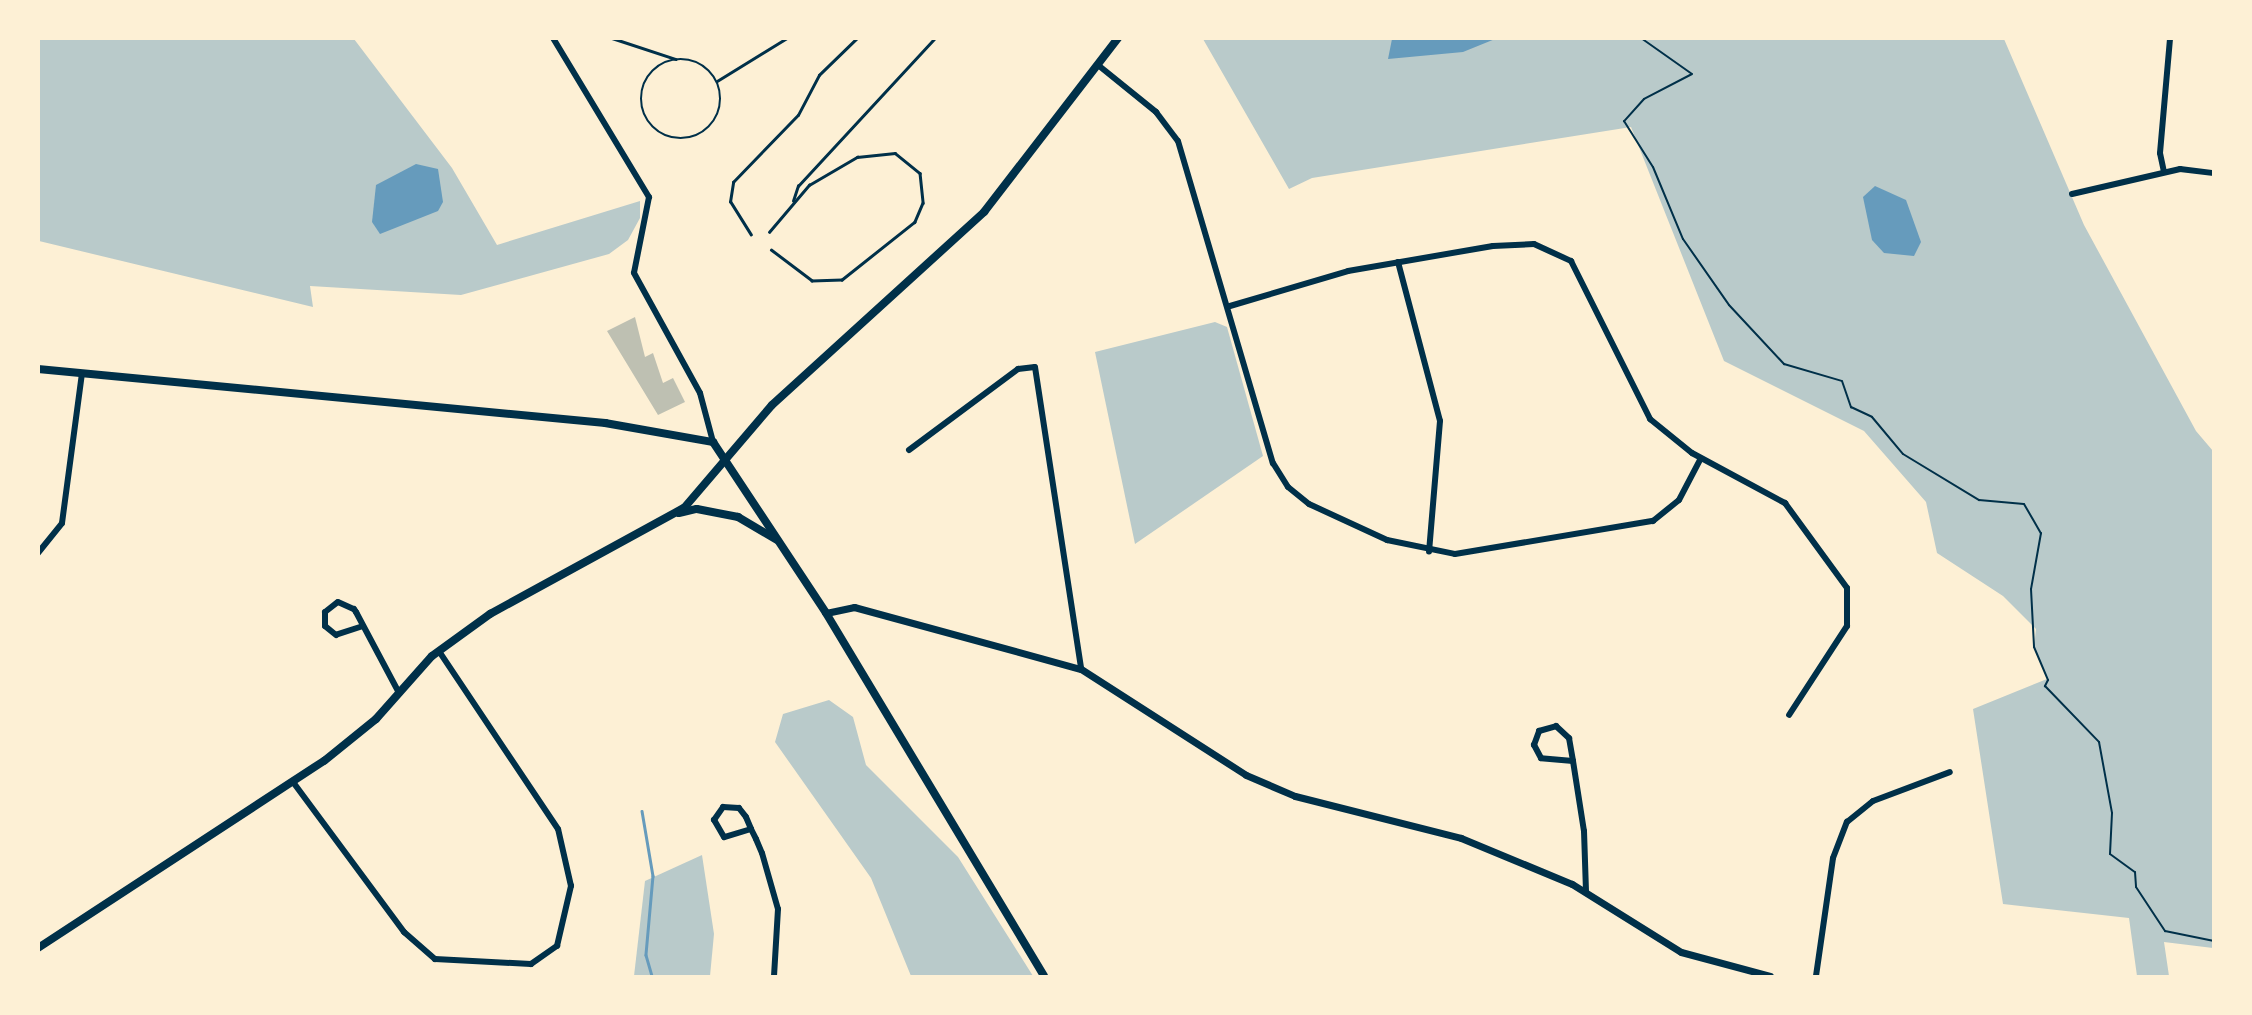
<!DOCTYPE html>
<html>
<head>
<meta charset="utf-8">
<style>
  body { margin:0 }
  #map { position:relative; width:2252px; height:1015px; overflow:hidden; background:#fdf0d5; font-family:"Exo 2",sans-serif }
  div>[style] { position:absolute }
  [style*='--x'] { left:calc(var(--x)*1px); top:calc(var(--y)*1px); width:calc(var(--w)*1px); rotate:calc(var(--a)*1deg) }
  .green>* { inset:0; background:#b9caca }
  .water>* { inset:0; background:#669bbc }
  .stream>* { height:2.5px; margin:-1.25px; padding:0 1.25px; transform-origin:1.25px; border-radius:1.25px; background:#669bbc }
  .building>* { inset:0; background:#bec0b2 }
  .path>* { height:2px; margin:-1px; padding:0 1px; transform-origin:1px; border-radius:1px; background:#003049 }
  .service>* { height:2.5px; margin:-1.25px; padding:0 1.25px; transform-origin:1.25px; border-radius:1.25px; background:#003049 }
  .service>.ring { margin:-1.25px; padding:0; box-sizing:content-box; background:none; border:2.5px solid #003049; border-radius:50% }
  .minor>* { height:6px; margin:-3px; padding:0 3px; transform-origin:3px; border-radius:3px; background:#003049 }
  .tertiary>* { height:7px; margin:-3.5px; padding:0 3.5px; transform-origin:3.5px; border-radius:3.5px; background:#003049 }
  .secondary>* { height:8px; margin:-4px; padding:0 4px; transform-origin:4px; border-radius:4px; background:#003049 }
  span { translate:-50% -50%; white-space:nowrap; text-align:center; line-height:1.15; -webkit-text-stroke:7px #fdf0d5; paint-order:stroke }
  .frame { position:absolute; inset:0; border:40px solid #fdf0d5; pointer-events:none }
</style>
</head>
<body>
<div id="map">
  <div class="green">
    <div style="clip-path:polygon(39px 39px,354px 39px,452px 168px,497px 245px,640px 201px,640px 218px,628px 240px,609px 254px,461px 295px,310px 286px,313px 307px,39px 241px)"></div>
    <div style="clip-path:polygon(1203px 39px,2004px 39px,2084px 225px,2196px 431px,2213px 451px,2213px 948px,2164px 942px,2169px 976px,2137px 976px,2129px 918px,2003px 904px,1973px 709px,2047px 679px,2034px 647px,2036px 629px,2003px 596px,1937px 553px,1926px 502px,1864px 431px,1724px 361px,1631px 127px,1312px 178px,1289px 189px)"></div>
    <div style="clip-path:polygon(1215px 322px,1227px 327px,1263px 456px,1135px 544px,1095px 352px)"></div>
    <div style="clip-path:polygon(829px 700px,853px 717px,866px 765px,958px 857px,1033px 976px,911px 976px,871px 878px,775px 742px,783px 714px)"></div>
    <div style="clip-path:polygon(702px 855px,714px 934px,710px 976px,634px 976px,645px 881px)"></div>
  </div>
  <div class="water">
    <div style="clip-path:polygon(1392px 39px,1392px 38px,1495px 39px,1463px 52px,1388px 59px)"></div>
    <div style="clip-path:polygon(416px 164px,438px 169px,443px 202px,438px 211px,380px 234px,372px 222px,376px 185px)"></div>
    <div style="clip-path:polygon(1875px 186px,1906px 200px,1921px 242px,1914px 256px,1884px 253px,1872px 240px,1863px 197px)"></div>
  </div>
  <div class="stream">
    <div style="--x:642;--y:811;--w:66;--a:80.4"></div>
    <div style="--x:653;--y:876;--w:79;--a:95.1"></div>
    <div style="--x:646;--y:955;--w:22;--a:74"></div>
  </div>
  <div class="building">
    <div style="clip-path:polygon(635px 317px,645px 357px,653px 353px,663px 383px,673px 378px,685px 402px,658px 415px,607px 331px)"></div>
  </div>
  <div class="path">
    <div style="--x:1641;--y:38;--w:62;--a:35.2"></div>
    <div style="--x:1692;--y:74;--w:54;--a:152.5"></div>
    <div style="--x:1644;--y:99;--w:30;--a:132"></div>
    <div style="--x:1624;--y:121;--w:54;--a:57.8"></div>
    <div style="--x:1653;--y:167;--w:78;--a:67.4"></div>
    <div style="--x:1683;--y:239;--w:80;--a:55.1"></div>
    <div style="--x:1729;--y:305;--w:81;--a:47"></div>
    <div style="--x:1784;--y:364;--w:60;--a:16.3"></div>
    <div style="--x:1842;--y:381;--w:28;--a:71"></div>
    <div style="--x:1851;--y:407;--w:23;--a:25"></div>
    <div style="--x:1872;--y:417;--w:48;--a:50"></div>
    <div style="--x:1903;--y:454;--w:89;--a:31.2"></div>
    <div style="--x:1979;--y:500;--w:45;--a:5.1"></div>
    <div style="--x:2024;--y:504;--w:34;--a:60"></div>
    <div style="--x:2041;--y:533;--w:57;--a:100.1"></div>
    <div style="--x:2031;--y:589;--w:58;--a:87"></div>
    <div style="--x:2034;--y:647;--w:36;--a:67"></div>
    <div style="--x:2048;--y:680;--w:7;--a:117"></div>
    <div style="--x:2045;--y:686;--w:78;--a:46"></div>
    <div style="--x:2099;--y:742;--w:72;--a:79.6"></div>
    <div style="--x:2112;--y:813;--w:41;--a:92.8"></div>
    <div style="--x:2110;--y:854;--w:31;--a:36"></div>
    <div style="--x:2135;--y:872;--w:15;--a:86"></div>
    <div style="--x:2136;--y:887;--w:53;--a:56.6"></div>
    <div style="--x:2165;--y:931;--w:50;--a:11.5"></div>
  </div>
  <div class="service">
    <div style="--x:612;--y:38;--w:67;--a:18.2"></div>
    <div class="ring" style="left:641px;top:59px;width:77.5px;height:77.5px"></div>
    <div style="--x:717;--y:81;--w:82;--a:-31.6"></div>
    <div style="--x:793;--y:201;--w:16;--a:-72"></div>
    <div style="--x:798;--y:186;--w:202;--a:-47.2"></div>
    <div style="--x:769;--y:232;--w:62;--a:-49.6"></div>
    <div style="--x:809;--y:185;--w:56;--a:-30.3"></div>
    <div style="--x:857;--y:157;--w:38;--a:-6"></div>
    <div style="--x:895;--y:153;--w:32;--a:39"></div>
    <div style="--x:920;--y:173;--w:30;--a:84"></div>
    <div style="--x:923;--y:203;--w:21;--a:113"></div>
    <div style="--x:915;--y:222;--w:93;--a:141.5"></div>
    <div style="--x:842;--y:280;--w:30;--a:178"></div>
    <div style="--x:812;--y:281;--w:51;--a:-142.9"></div>
    <div style="--x:751;--y:235;--w:39;--a:-122"></div>
    <div style="--x:730;--y:202;--w:20;--a:-81"></div>
    <div style="--x:733;--y:182;--w:93;--a:-45.9"></div>
    <div style="--x:798;--y:115;--w:45;--a:-62.3"></div>
    <div style="--x:819;--y:75;--w:53;--a:-44.2"></div>
  </div>
  <div class="minor">
    <div style="--x:553;--y:38;--w:186;--a:58.9"></div>
    <div style="--x:649;--y:197;--w:77;--a:101.2"></div>
    <div style="--x:634;--y:273;--w:137;--a:61.2"></div>
    <div style="--x:700;--y:393;--w:51;--a:75.1"></div>
    <div style="--x:1098;--y:65;--w:75;--a:39"></div>
    <div style="--x:1156;--y:112;--w:36;--a:53"></div>
    <div style="--x:1178;--y:141;--w:336;--a:73.6"></div>
    <div style="--x:1273;--y:463;--w:28;--a:58"></div>
    <div style="--x:1288;--y:487;--w:27;--a:39"></div>
    <div style="--x:1309;--y:504;--w:86;--a:24.8"></div>
    <div style="--x:1387;--y:540;--w:69;--a:11.6"></div>
    <div style="--x:1455;--y:554;--w:201;--a:-9.5"></div>
    <div style="--x:1653;--y:521;--w:33;--a:-39"></div>
    <div style="--x:1679;--y:500;--w:47;--a:-62.4"></div>
    <div style="--x:2164;--y:172;--w:19;--a:-102"></div>
    <div style="--x:2160;--y:153;--w:115;--a:-85"></div>
    <div style="--x:2072;--y:194;--w:111;--a:-13"></div>
    <div style="--x:2180;--y:169;--w:34;--a:7"></div>
    <div style="--x:1398;--y:262;--w:164;--a:75.2"></div>
    <div style="--x:1440;--y:421;--w:131;--a:94.8"></div>
    <div style="--x:1230;--y:306;--w:123;--a:-16.5"></div>
    <div style="--x:1348;--y:271;--w:147;--a:-9.8"></div>
    <div style="--x:1493;--y:246;--w:41;--a:-2.8"></div>
    <div style="--x:1534;--y:244;--w:41;--a:24.7"></div>
    <div style="--x:1571;--y:261;--w:177;--a:63.4"></div>
    <div style="--x:1650;--y:419;--w:54;--a:39"></div>
    <div style="--x:1692;--y:453;--w:106;--a:28.3"></div>
    <div style="--x:1785;--y:503;--w:105;--a:53.9"></div>
    <div style="--x:1847;--y:588;--w:38;--a:90"></div>
    <div style="--x:1847;--y:626;--w:106;--a:123.1"></div>
    <div style="--x:909;--y:450;--w:136;--a:-36.6"></div>
    <div style="--x:1018;--y:369;--w:17;--a:-7"></div>
    <div style="--x:1035;--y:367;--w:305;--a:81.3"></div>
    <div style="--x:38;--y:553;--w:38;--a:-51"></div>
    <div style="--x:62;--y:523;--w:151;--a:-82.4"></div>
    <div style="--x:363;--y:626;--w:28;--a:162"></div>
    <div style="--x:336;--y:635;--w:14;--a:-141"></div>
    <div style="--x:325;--y:626;--w:14;--a:-90"></div>
    <div style="--x:325;--y:612;--w:16;--a:-38"></div>
    <div style="--x:338;--y:602;--w:17;--a:24"></div>
    <div style="--x:354;--y:609;--w:4;--a:56"></div>
    <div style="--x:356;--y:612;--w:92;--a:62"></div>
    <div style="--x:1573;--y:761;--w:32;--a:-175"></div>
    <div style="--x:1541;--y:758;--w:15;--a:-118"></div>
    <div style="--x:1534;--y:745;--w:15;--a:-70"></div>
    <div style="--x:1539;--y:731;--w:18;--a:-16"></div>
    <div style="--x:1556;--y:726;--w:18;--a:43"></div>
    <div style="--x:1569;--y:738;--w:23;--a:80"></div>
    <div style="--x:1573;--y:761;--w:71;--a:81.1"></div>
    <div style="--x:1584;--y:831;--w:61;--a:88.1"></div>
    <div style="--x:293;--y:782;--w:187;--a:53.5"></div>
    <div style="--x:404;--y:932;--w:41;--a:41.1"></div>
    <div style="--x:435;--y:959;--w:96;--a:3"></div>
    <div style="--x:531;--y:964;--w:32;--a:-35"></div>
    <div style="--x:557;--y:946;--w:62;--a:-76.9"></div>
    <div style="--x:571;--y:886;--w:58;--a:-102.8"></div>
    <div style="--x:558;--y:829;--w:214;--a:-123.8"></div>
    <div style="--x:751;--y:829;--w:28;--a:163"></div>
    <div style="--x:724;--y:837;--w:20;--a:-120"></div>
    <div style="--x:714;--y:820;--w:16;--a:-55"></div>
    <div style="--x:723;--y:807;--w:16;--a:4"></div>
    <div style="--x:739;--y:808;--w:11;--a:52"></div>
    <div style="--x:746;--y:817;--w:13;--a:67"></div>
    <div style="--x:751;--y:829;--w:11;--a:63"></div>
    <div style="--x:756;--y:839;--w:15;--a:67"></div>
    <div style="--x:762;--y:853;--w:58;--a:74.1"></div>
    <div style="--x:778;--y:909;--w:67;--a:93.4"></div>
    <div style="--x:1816;--y:976;--w:119;--a:-81.8"></div>
    <div style="--x:1833;--y:858;--w:39;--a:-69"></div>
    <div style="--x:1847;--y:822;--w:33;--a:-39"></div>
    <div style="--x:1873;--y:801;--w:82;--a:-20.6"></div>
  </div>
  <div class="tertiary">
    <div style="--x:826;--y:613;--w:29;--a:-12"></div>
    <div style="--x:854;--y:607;--w:235;--a:15.3"></div>
    <div style="--x:1081;--y:669;--w:196;--a:32.7"></div>
    <div style="--x:1246;--y:775;--w:53;--a:23.2"></div>
    <div style="--x:1295;--y:796;--w:171;--a:14.2"></div>
    <div style="--x:1461;--y:838;--w:120;--a:22.5"></div>
    <div style="--x:1572;--y:884;--w:128;--a:32"></div>
    <div style="--x:1681;--y:952;--w:92;--a:15.1"></div>
  </div>
  <div class="secondary">
    <div style="--x:38;--y:369;--w:570;--a:5.44"></div>
    <div style="--x:605;--y:423;--w:110;--a:10"></div>
    <div style="--x:713;--y:442;--w:205;--a:56.5"></div>
    <div style="--x:826;--y:613;--w:423;--a:59"></div>
    <div style="--x:679;--y:513;--w:18;--a:-13"></div>
    <div style="--x:697;--y:509;--w:42;--a:11"></div>
    <div style="--x:738;--y:517;--w:45;--a:30.5"></div>
    <div style="--x:38;--y:948;--w:342;--a:-33.2"></div>
    <div style="--x:324;--y:761;--w:67;--a:-38.9"></div>
    <div style="--x:376;--y:719;--w:84;--a:-48.4"></div>
    <div style="--x:432;--y:656;--w:72;--a:-35.9"></div>
    <div style="--x:490;--y:614;--w:221;--a:-28.7"></div>
    <div style="--x:684;--y:508;--w:135;--a:-49.5"></div>
    <div style="--x:772;--y:405;--w:287;--a:-42.3"></div>
    <div style="--x:984;--y:212;--w:220;--a:-52.4"></div>
  </div>
  <div class="frame"></div>
</div>
</body>
</html>
